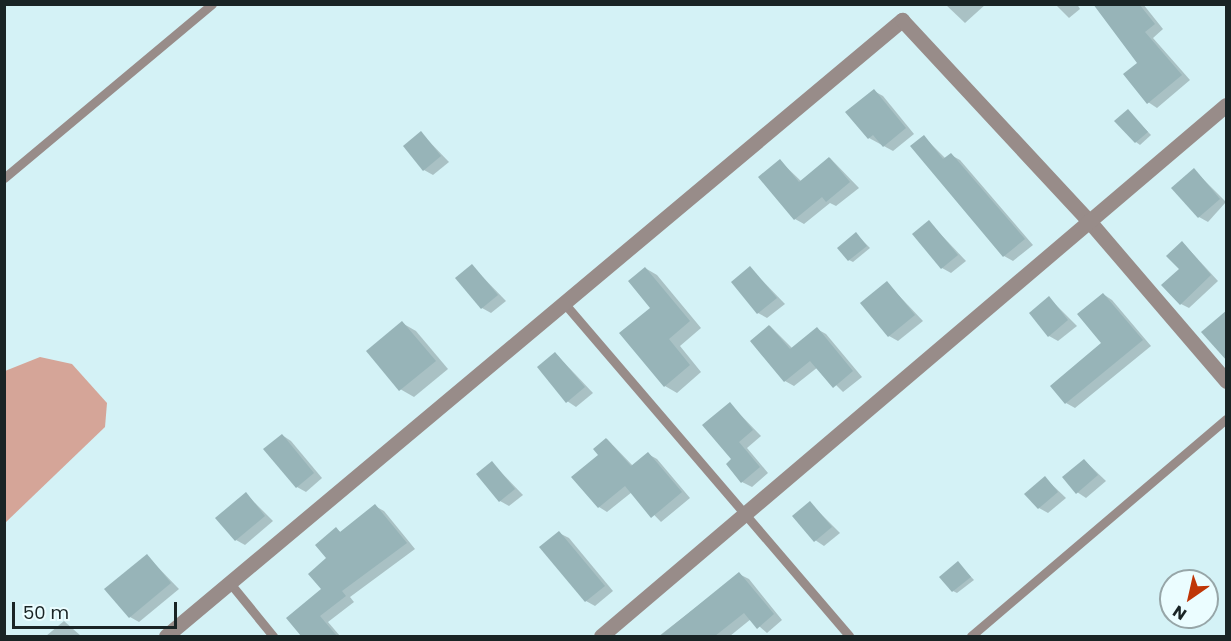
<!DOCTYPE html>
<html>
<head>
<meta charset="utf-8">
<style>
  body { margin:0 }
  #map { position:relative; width:1231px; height:641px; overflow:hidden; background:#d4f2f6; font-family:Poppins,sans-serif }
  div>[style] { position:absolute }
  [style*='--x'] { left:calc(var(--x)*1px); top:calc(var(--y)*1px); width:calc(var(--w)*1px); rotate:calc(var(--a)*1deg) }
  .forest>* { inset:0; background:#d5a598 }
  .shadow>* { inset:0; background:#0003 }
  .building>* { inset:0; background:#97b4b8 }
  .lane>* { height:9px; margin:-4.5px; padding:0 4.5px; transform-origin:4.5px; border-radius:4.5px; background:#988c89 }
  .street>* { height:15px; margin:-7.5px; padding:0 7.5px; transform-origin:7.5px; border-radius:7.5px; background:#988c89 }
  span { translate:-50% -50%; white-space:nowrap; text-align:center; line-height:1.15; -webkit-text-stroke:4.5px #ebfdff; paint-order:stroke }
  .frame { position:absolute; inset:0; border:6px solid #192425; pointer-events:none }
  .north { position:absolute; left:1159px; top:569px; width:60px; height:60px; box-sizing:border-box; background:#ebfdff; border:2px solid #97a6a8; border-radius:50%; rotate:214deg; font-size:16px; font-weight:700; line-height:24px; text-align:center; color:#192425 }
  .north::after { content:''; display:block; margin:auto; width:21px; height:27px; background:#bf3607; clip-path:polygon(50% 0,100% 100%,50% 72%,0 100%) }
  .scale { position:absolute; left:12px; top:602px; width:165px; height:27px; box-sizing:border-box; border:3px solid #192425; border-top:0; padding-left:8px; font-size:18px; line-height:21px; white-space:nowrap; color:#192425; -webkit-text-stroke:4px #ebfdff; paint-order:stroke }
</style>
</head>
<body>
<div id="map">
  <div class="forest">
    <div style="clip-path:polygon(40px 357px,72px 364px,107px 403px,105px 427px,5px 523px,5px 371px)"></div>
  </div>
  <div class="shadow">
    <div style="clip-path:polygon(945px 4px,986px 4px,965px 23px)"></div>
    <div style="clip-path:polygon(1055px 4px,1077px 4px,1080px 9px,1069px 18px)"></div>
    <div style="clip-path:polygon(1094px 4px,1143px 4px,1163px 29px,1153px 38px,1190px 80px,1157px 108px,1148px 102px,1139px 64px)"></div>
    <div style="clip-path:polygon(874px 91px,883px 96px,914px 134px,893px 151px,869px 138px)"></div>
    <div style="clip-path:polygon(1128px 111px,1151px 135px,1140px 145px,1136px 142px)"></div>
    <div style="clip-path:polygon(421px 133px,449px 162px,433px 175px,424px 170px)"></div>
    <div style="clip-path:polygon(924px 137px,946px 159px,951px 155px,960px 160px,1033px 245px,1013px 261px,1004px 256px)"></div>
    <div style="clip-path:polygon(830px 158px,859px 188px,836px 206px,830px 203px,804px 224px,795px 219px,780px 161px,802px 182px)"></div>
    <div style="clip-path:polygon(1194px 170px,1226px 202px,1208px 222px,1199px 217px)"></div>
    <div style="clip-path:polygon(929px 222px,966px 261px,951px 273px,942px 268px)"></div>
    <div style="clip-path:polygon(856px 234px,870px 248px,853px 262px,849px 260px)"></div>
    <div style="clip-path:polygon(1183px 243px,1218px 281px,1189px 308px,1181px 304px)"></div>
    <div style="clip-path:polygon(472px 266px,506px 301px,491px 313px,482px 308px)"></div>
    <div style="clip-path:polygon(645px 268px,657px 275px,701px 328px,680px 346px,701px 372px,677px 393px,665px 386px)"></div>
    <div style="clip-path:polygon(750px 268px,785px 304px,767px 318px,758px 313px)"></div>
    <div style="clip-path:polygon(887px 283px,923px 321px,898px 341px,889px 336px)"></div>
    <div style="clip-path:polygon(1103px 294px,1112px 300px,1151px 346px,1075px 408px,1066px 403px,1103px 344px)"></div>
    <div style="clip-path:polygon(1049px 298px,1077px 326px,1058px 341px,1049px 336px)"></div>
    <div style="clip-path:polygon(402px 323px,416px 331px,448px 369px,414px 397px,400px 389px)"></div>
    <div style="clip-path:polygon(770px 326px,793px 349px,817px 329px,826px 334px,862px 377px,843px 392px,818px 367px,794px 386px,785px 381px,752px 341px)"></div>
    <div style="clip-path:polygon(556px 354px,593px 393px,576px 407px,567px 401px)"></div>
    <div style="clip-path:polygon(730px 404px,761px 436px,747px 448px,768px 473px,752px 487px,742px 482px,733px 459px)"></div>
    <div style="clip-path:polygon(282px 435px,291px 441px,322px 478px,306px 492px,297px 487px)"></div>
    <div style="clip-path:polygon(607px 439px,633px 466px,648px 454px,657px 459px,690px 498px,661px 522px,632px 492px,607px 512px,599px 507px,600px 455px)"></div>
    <div style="clip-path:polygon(1085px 461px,1106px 481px,1086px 498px,1077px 492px)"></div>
    <div style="clip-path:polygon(492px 463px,523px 495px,509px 506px,500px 501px)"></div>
    <div style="clip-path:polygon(1045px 478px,1066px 498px,1048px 513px,1039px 508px)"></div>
    <div style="clip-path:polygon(246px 494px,273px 521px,245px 545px,236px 540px)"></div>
    <div style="clip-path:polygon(810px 503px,840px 533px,824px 546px,815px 540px)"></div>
    <div style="clip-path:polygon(375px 506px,384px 511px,415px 549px,350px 597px,354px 602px,328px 622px,340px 636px,303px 636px,288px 618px,323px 589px,336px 529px,342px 533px)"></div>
    <div style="clip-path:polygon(559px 533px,569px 538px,613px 591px,595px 606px,586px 601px)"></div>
    <div style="clip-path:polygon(147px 556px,179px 589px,139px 622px,130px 617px)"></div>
    <div style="clip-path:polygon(958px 563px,974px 580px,957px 593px,953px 591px)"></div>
    <div style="clip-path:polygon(739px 574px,749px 579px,782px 620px,767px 633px,751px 619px,730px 636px,659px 636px)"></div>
    <div style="clip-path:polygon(64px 621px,81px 636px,46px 636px)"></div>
  </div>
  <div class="building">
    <div style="clip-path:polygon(1093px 4px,1139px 4px,1155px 24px,1145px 32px,1182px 75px,1147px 104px,1123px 74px,1137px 63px)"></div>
    <div style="clip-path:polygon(874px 89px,906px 128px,883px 147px,873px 135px,868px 139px,845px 112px)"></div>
    <div style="clip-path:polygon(1128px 109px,1148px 132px,1135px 143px,1114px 121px)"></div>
    <div style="clip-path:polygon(421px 131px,441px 156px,423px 171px,403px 146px)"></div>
    <div style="clip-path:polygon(924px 135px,943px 159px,951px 153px,1025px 239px,1003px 257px,910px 146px)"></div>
    <div style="clip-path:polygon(829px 157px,850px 182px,826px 202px,822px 197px,794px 220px,758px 177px,780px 159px,799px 182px)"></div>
    <div style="clip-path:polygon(1194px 168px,1220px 199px,1198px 218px,1171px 188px)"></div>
    <div style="clip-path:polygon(929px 220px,958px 255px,941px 269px,912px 234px)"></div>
    <div style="clip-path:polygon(856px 232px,867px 246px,848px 261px,837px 248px)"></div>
    <div style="clip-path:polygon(1182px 241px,1211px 275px,1180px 305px,1161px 285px,1179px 269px,1166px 256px)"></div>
    <div style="clip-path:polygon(472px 264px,498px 295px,481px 309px,455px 278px)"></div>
    <div style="clip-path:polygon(750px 266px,777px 298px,757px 314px,731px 282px)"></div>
    <div style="clip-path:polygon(645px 267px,690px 321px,669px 339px,690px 365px,664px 387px,619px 333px,650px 308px,628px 281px)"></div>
    <div style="clip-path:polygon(887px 281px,915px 315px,888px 337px,860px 303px)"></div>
    <div style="clip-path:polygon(1103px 293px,1143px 340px,1065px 404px,1050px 386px,1101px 343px,1077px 314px)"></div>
    <div style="clip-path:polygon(1049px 296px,1068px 320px,1048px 337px,1029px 313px)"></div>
    <div style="clip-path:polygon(1227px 310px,1227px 361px,1201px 332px)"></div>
    <div style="clip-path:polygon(402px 321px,436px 361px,399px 391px,366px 351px)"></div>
    <div style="clip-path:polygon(769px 325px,790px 349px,817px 327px,853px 371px,833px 388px,810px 361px,784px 382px,750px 341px)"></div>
    <div style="clip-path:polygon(555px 352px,585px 387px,566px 403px,537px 367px)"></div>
    <div style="clip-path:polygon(730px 402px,753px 430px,739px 442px,760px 467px,741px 483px,726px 464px,731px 459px,702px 425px)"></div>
    <div style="clip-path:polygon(282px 434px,314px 473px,296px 488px,263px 449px)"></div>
    <div style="clip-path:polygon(606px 438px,631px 466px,648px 452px,682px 492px,651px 518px,625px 486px,598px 508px,571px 477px,598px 455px,593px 449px)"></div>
    <div style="clip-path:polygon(1084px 459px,1098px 475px,1076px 494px,1062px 477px)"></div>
    <div style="clip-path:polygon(492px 461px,515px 489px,499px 502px,476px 474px)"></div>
    <div style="clip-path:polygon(1045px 476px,1058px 492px,1038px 509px,1024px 494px)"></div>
    <div style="clip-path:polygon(246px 492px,265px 516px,235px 541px,215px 518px)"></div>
    <div style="clip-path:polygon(810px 501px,832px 527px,814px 542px,792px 516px)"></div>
    <div style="clip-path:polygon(375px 504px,407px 543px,342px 591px,346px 596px,320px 616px,337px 636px,301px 636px,286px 618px,321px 589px,308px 574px,326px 558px,315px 545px,336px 527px,340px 532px)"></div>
    <div style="clip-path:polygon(559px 531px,605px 586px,585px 602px,539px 547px)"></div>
    <div style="clip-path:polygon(147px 554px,171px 583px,129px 618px,104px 589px)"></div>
    <div style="clip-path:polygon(958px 561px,971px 577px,952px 592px,939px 577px)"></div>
    <div style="clip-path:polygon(739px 572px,774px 614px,757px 629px,744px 613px,715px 636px,660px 636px)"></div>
  </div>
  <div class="lane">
    <div style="--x:4;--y:178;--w:271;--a:-39.9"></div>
    <div style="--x:564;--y:303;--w:438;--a:49.4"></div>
    <div style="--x:229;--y:582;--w:70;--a:50.8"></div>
    <div style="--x:971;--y:636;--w:335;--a:-40.4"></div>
  </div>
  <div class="street">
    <div style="--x:166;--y:636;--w:960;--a:-39.93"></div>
    <div style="--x:902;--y:20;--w:275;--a:47.1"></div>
    <div style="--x:1089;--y:221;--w:211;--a:49.4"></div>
    <div style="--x:601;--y:636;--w:820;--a:-40.35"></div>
  </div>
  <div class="frame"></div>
  <div class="north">N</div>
  <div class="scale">50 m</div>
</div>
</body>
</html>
